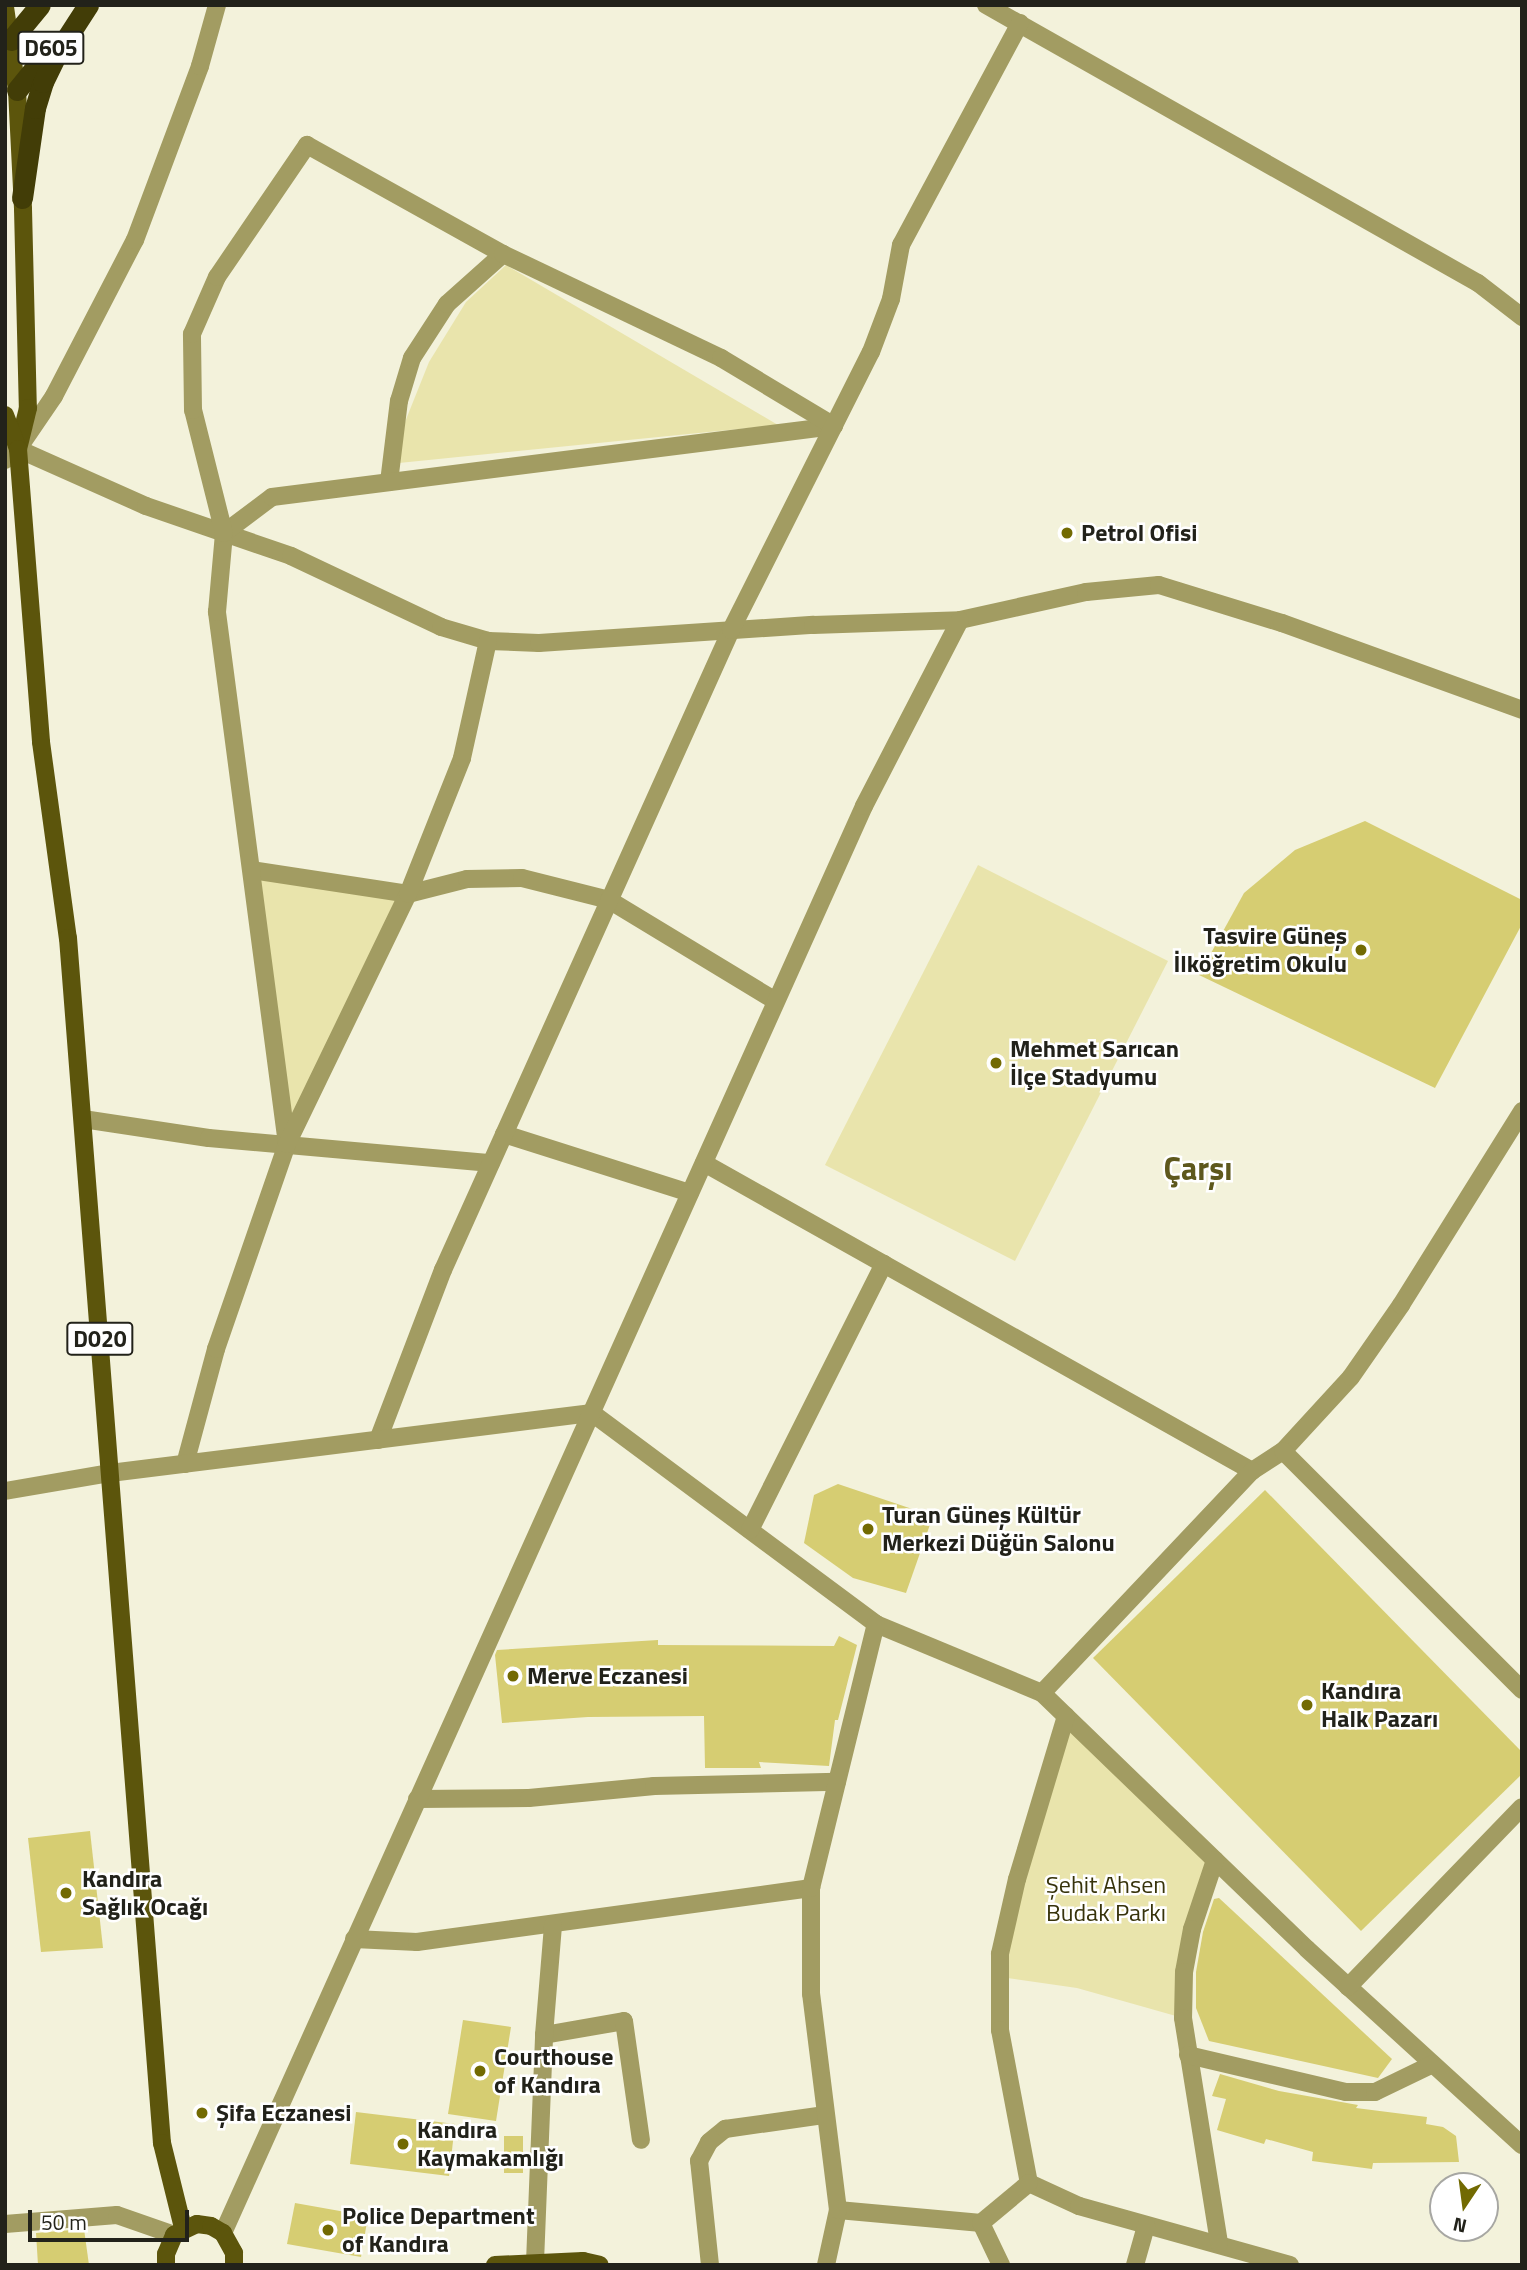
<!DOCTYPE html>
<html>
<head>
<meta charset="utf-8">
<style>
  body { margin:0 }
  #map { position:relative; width:1527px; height:2270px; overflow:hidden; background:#f3f2db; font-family:"Titillium Web",sans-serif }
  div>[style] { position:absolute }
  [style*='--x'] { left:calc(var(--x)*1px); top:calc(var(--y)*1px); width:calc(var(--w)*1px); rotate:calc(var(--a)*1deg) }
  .green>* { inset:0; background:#e9e4ac }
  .building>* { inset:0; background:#d6cd72 }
  .minor>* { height:18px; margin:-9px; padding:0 9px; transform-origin:9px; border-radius:9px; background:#a29c62 }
  .major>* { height:18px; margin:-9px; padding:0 9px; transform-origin:9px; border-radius:9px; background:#5c550c }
  .highway>* { height:21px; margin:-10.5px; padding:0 10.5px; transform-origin:10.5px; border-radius:10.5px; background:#423d07 }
  .dots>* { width:19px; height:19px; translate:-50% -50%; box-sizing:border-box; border:4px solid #fff; border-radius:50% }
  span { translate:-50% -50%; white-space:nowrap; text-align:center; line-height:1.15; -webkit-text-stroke:5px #fff; paint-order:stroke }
  .shield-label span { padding:2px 5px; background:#fff; border:2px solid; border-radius:5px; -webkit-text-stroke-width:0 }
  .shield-label { font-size:23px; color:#22221a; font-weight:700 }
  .poi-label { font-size:24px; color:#22221a; font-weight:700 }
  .left { translate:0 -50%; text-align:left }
  .right { translate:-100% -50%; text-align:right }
  .park-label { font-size:24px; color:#37330b }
  .district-label { font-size:32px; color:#5e581c; font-weight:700 }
  .frame { position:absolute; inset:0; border:7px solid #22221a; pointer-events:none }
  .north { position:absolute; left:1429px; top:2172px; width:70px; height:70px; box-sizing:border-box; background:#fff; border:2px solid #a7a7a3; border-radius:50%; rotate:193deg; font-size:19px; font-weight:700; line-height:28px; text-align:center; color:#22221a }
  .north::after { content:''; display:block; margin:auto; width:24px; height:32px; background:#726a02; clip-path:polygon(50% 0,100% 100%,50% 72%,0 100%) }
  .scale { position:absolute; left:28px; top:2210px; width:161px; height:32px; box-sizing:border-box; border:4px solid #22221a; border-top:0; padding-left:9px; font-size:21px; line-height:24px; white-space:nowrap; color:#22221a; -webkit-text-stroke:5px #fff; paint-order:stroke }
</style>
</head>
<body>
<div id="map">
  <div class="green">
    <div style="clip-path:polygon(506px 265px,778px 425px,399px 463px,403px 427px,429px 362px,466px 302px)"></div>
    <div style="clip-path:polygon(978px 865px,1168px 961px,1015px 1261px,825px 1165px)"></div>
    <div style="clip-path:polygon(252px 870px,408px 894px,287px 1144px)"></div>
    <div style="clip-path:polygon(1066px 1716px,1215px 1860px,1183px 2018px,1077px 1988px,1000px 1977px)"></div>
  </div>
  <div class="building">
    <div style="clip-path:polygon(1365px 821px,1522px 900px,1522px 924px,1435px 1088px,1199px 975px,1244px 893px,1295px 850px)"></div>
    <div style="clip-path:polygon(838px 1484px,933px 1516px,906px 1593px,853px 1578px,804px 1543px,814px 1495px)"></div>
    <div style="clip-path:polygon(1265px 1490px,1522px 1752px,1522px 1774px,1361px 1931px,1093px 1658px)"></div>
    <div style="clip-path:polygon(839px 1636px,857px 1645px,838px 1720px,835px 1720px,829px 1766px,759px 1762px,761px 1768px,705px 1768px,704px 1716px,588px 1717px,502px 1723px,495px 1655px,497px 1650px,658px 1640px,658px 1645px,834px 1646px)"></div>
    <div style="clip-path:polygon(90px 1831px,103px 1948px,41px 1952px,28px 1838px)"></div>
    <div style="clip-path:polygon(1219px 1898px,1392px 2059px,1378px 2078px,1209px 2041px,1196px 2008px,1196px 1972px,1203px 1932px,1214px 1899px)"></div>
    <div style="clip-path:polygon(463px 2020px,511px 2027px,496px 2121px,448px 2114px)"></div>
    <div style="clip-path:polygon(1220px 2074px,1279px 2091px,1358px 2105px,1356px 2108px,1427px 2117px,1426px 2124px,1443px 2127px,1456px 2136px,1459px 2162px,1373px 2163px,1372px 2169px,1312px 2161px,1313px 2152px,1266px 2139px,1264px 2144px,1217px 2130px,1226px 2099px,1212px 2096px)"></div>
    <div style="clip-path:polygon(356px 2112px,455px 2124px,449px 2176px,350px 2164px)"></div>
    <div style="clip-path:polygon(504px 2136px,523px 2136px,523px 2173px,504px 2173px)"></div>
    <div style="clip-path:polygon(295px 2203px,368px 2216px,361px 2257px,287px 2244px)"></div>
    <div style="clip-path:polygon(84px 2229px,89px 2265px,38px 2265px,36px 2233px)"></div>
  </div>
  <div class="minor">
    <div style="--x:986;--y:5;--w:565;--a:29.47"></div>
    <div style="--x:1478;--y:283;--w:56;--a:37.7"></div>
    <div style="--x:18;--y:449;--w:140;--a:24"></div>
    <div style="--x:146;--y:506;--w:153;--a:19"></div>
    <div style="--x:291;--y:556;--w:166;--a:25.3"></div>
    <div style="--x:441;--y:627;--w:49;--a:16.6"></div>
    <div style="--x:488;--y:641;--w:51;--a:2.2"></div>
    <div style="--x:539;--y:643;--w:275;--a:-3.8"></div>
    <div style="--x:813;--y:625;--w:147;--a:-1.9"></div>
    <div style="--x:960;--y:620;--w:129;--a:-12.5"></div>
    <div style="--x:1086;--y:592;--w:73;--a:-5.5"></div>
    <div style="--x:1159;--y:585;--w:129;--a:17.2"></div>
    <div style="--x:1282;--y:623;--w:255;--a:19.9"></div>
    <div style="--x:5;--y:460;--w:17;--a:-40"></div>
    <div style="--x:18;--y:449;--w:64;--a:-55.8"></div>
    <div style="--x:54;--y:396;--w:176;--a:-62.6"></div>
    <div style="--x:135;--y:240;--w:186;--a:-69.5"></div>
    <div style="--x:200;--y:66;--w:63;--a:-74.4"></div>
    <div style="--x:389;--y:482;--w:82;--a:-83"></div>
    <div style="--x:399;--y:401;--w:45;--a:-73.2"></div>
    <div style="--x:412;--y:358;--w:64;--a:-57.1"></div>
    <div style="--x:447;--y:304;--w:75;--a:-41.8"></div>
    <div style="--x:224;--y:533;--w:60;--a:-36.9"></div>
    <div style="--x:272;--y:497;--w:566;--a:-7.2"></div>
    <div style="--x:252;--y:870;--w:158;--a:8.7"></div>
    <div style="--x:408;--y:894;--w:61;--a:-14.3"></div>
    <div style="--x:467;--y:879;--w:55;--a:-1"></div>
    <div style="--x:522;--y:878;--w:90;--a:14.2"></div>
    <div style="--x:609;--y:900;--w:195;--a:31.2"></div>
    <div style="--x:83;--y:1119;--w:127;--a:8.6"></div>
    <div style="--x:209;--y:1138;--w:283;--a:5.1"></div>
    <div style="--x:504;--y:1134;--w:195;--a:17.6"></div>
    <div style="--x:287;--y:1144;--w:537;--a:-97.5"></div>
    <div style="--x:217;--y:612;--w:79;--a:-84.9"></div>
    <div style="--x:224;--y:533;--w:127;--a:-104.1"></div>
    <div style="--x:193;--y:410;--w:76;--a:-90.8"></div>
    <div style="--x:192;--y:334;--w:62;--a:-66.3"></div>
    <div style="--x:217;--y:277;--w:160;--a:-55.7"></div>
    <div style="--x:307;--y:145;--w:224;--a:29.1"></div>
    <div style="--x:503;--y:254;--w:242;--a:25.5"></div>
    <div style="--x:721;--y:358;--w:132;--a:31"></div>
    <div style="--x:704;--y:1163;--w:629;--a:29.34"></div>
    <div style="--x:1252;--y:1471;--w:37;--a:-33"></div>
    <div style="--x:1283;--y:1451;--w:100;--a:-47.4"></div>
    <div style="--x:1351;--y:1377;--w:88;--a:-55.2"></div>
    <div style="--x:1401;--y:1305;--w:229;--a:-58"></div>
    <div style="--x:378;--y:1440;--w:182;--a:-69.1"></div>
    <div style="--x:443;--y:1270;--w:702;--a:-65.77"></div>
    <div style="--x:731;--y:630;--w:311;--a:-63.3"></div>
    <div style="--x:871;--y:352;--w:57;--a:-69.3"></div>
    <div style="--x:891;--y:299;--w:55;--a:-79.5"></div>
    <div style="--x:901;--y:245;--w:252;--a:-61.8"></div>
    <div style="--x:1283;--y:1451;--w:338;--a:45"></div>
    <div style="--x:185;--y:1464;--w:119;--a:-74.9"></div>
    <div style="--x:216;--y:1349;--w:217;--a:-70.9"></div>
    <div style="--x:287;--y:1144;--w:278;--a:-64.2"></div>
    <div style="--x:408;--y:894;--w:146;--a:-68.3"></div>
    <div style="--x:462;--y:758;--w:120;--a:-77.5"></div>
    <div style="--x:5;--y:1491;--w:107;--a:-9.7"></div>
    <div style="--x:110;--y:1473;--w:486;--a:-7.1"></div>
    <div style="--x:592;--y:1413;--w:354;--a:36.6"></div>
    <div style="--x:876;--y:1624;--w:180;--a:22.6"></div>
    <div style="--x:1042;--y:1693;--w:368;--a:44"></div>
    <div style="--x:1307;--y:1949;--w:291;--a:42.4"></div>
    <div style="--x:750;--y:1530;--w:298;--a:-63.3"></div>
    <div style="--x:1042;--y:1693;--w:306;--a:-46.6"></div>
    <div style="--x:1066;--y:1716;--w:170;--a:106.7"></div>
    <div style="--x:1017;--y:1879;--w:77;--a:102.8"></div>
    <div style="--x:1000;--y:1954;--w:76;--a:90"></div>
    <div style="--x:1000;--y:2030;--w:156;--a:79.3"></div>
    <div style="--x:1029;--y:2183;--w:55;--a:24.7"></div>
    <div style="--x:1079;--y:2206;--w:219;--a:15.6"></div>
    <div style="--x:417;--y:1799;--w:112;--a:-0.5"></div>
    <div style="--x:529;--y:1798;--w:126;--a:-5.5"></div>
    <div style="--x:654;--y:1786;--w:183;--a:-1.3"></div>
    <div style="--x:1215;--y:1860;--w:73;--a:108.4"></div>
    <div style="--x:1192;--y:1929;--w:44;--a:100.5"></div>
    <div style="--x:1184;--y:1972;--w:46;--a:91.2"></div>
    <div style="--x:1183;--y:2018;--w:228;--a:80.9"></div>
    <div style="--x:354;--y:1939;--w:63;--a:2.7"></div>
    <div style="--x:417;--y:1942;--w:398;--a:-7.8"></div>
    <div style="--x:1348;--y:1987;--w:250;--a:-46"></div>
    <div style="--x:544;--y:2035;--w:81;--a:-9.9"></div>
    <div style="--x:624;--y:2021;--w:120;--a:81.9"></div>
    <div style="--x:1188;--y:2055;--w:162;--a:13.2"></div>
    <div style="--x:1346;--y:2092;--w:29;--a:0"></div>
    <div style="--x:1375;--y:2092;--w:64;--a:-25.8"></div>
    <div style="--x:838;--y:2210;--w:144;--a:5.2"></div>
    <div style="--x:981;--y:2223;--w:62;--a:-39.8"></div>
    <div style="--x:981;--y:2223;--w:47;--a:64.5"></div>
    <div style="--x:5;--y:2224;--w:112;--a:-4.6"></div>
    <div style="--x:117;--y:2215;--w:60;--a:19.3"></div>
    <div style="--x:223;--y:2233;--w:1564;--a:-65.81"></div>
    <div style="--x:864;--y:806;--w:209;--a:-62.7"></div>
    <div style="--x:535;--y:2262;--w:227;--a:-87.7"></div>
    <div style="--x:544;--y:2035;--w:110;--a:-85.3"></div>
    <div style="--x:710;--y:2265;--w:105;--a:-96"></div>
    <div style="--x:699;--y:2161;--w:21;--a:-62"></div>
    <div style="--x:709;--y:2142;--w:21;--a:-39"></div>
    <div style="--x:725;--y:2129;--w:101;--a:-8"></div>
    <div style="--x:826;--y:2265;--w:56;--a:-77.7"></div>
    <div style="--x:838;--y:2210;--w:218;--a:-97.1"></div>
    <div style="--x:811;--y:1994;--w:106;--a:-90"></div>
    <div style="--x:811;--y:1888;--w:272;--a:-76.2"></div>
    <div style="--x:1135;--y:2265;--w:41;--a:-74.2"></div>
  </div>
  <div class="major">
    <div style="--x:5;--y:7;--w:84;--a:81.8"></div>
    <div style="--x:17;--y:90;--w:119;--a:87.1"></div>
    <div style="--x:23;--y:209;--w:199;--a:88.6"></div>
    <div style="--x:28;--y:408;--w:42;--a:103.7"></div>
    <div style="--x:5;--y:415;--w:36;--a:69"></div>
    <div style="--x:18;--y:449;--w:294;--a:85.5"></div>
    <div style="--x:41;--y:742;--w:198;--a:82.2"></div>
    <div style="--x:68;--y:938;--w:1209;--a:85.54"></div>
    <div style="--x:162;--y:2143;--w:88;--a:76.1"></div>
    <div style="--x:166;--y:2265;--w:11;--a:-90"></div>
    <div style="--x:166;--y:2254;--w:21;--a:-67"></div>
    <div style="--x:174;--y:2235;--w:25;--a:-26"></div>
    <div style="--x:197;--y:2224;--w:14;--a:8"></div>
    <div style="--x:211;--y:2226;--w:14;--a:30"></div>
    <div style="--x:223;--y:2233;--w:23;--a:61"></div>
    <div style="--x:234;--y:2253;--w:12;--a:90"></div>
    <div style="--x:495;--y:2265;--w:88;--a:-2.6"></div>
    <div style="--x:583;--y:2261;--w:17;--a:13"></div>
  </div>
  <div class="highway">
    <div style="--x:11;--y:40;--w:45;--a:-50.4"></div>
    <div style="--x:17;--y:90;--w:54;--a:-51"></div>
    <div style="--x:22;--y:198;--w:91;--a:-81.8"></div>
    <div style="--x:35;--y:108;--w:27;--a:-73"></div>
    <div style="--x:43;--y:82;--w:32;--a:-64"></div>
    <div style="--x:57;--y:53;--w:57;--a:-57.1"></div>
  </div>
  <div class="dots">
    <div style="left:1067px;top:533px;background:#726a02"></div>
    <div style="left:1361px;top:950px;background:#726a02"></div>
    <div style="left:996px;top:1063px;background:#726a02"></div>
    <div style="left:868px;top:1529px;background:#726a02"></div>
    <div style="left:513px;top:1676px;background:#726a02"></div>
    <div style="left:1307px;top:1705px;background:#726a02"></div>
    <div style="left:66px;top:1893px;background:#726a02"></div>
    <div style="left:480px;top:2071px;background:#726a02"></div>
    <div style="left:202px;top:2113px;background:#726a02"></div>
    <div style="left:403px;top:2144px;background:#726a02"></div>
    <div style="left:328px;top:2230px;background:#726a02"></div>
  </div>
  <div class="shield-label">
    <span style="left:51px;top:48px">D605</span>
    <span style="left:100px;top:1339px">D020</span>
  </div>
  <div class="poi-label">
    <span class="left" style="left:1081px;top:533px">Petrol Ofisi</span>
    <span class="right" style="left:1347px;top:950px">Tasvire Güneş<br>İlköğretim Okulu</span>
    <span class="left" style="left:1010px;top:1063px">Mehmet Sarıcan<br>İlçe Stadyumu</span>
    <span class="left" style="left:882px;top:1529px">Turan Güneş Kültür<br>Merkezi Düğün Salonu</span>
    <span class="left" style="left:527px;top:1676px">Merve Eczanesi</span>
    <span class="left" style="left:1321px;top:1705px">Kandıra<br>Halk Pazarı</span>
    <span class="left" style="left:82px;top:1893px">Kandıra<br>Sağlık Ocağı</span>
    <span class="left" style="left:494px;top:2071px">Courthouse<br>of Kandıra</span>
    <span class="left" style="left:216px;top:2113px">Şifa Eczanesi</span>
    <span class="left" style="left:417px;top:2144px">Kandıra<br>Kaymakamlığı</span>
    <span class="left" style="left:342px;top:2230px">Police Department<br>of Kandıra</span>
  </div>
  <div class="park-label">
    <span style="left:1106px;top:1899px">Şehit Ahsen<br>Budak Parkı</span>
  </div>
  <div class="district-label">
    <span style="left:1198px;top:1168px">Çarşı</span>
  </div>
  <div class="frame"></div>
  <div class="north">N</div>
  <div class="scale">50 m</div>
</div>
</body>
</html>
